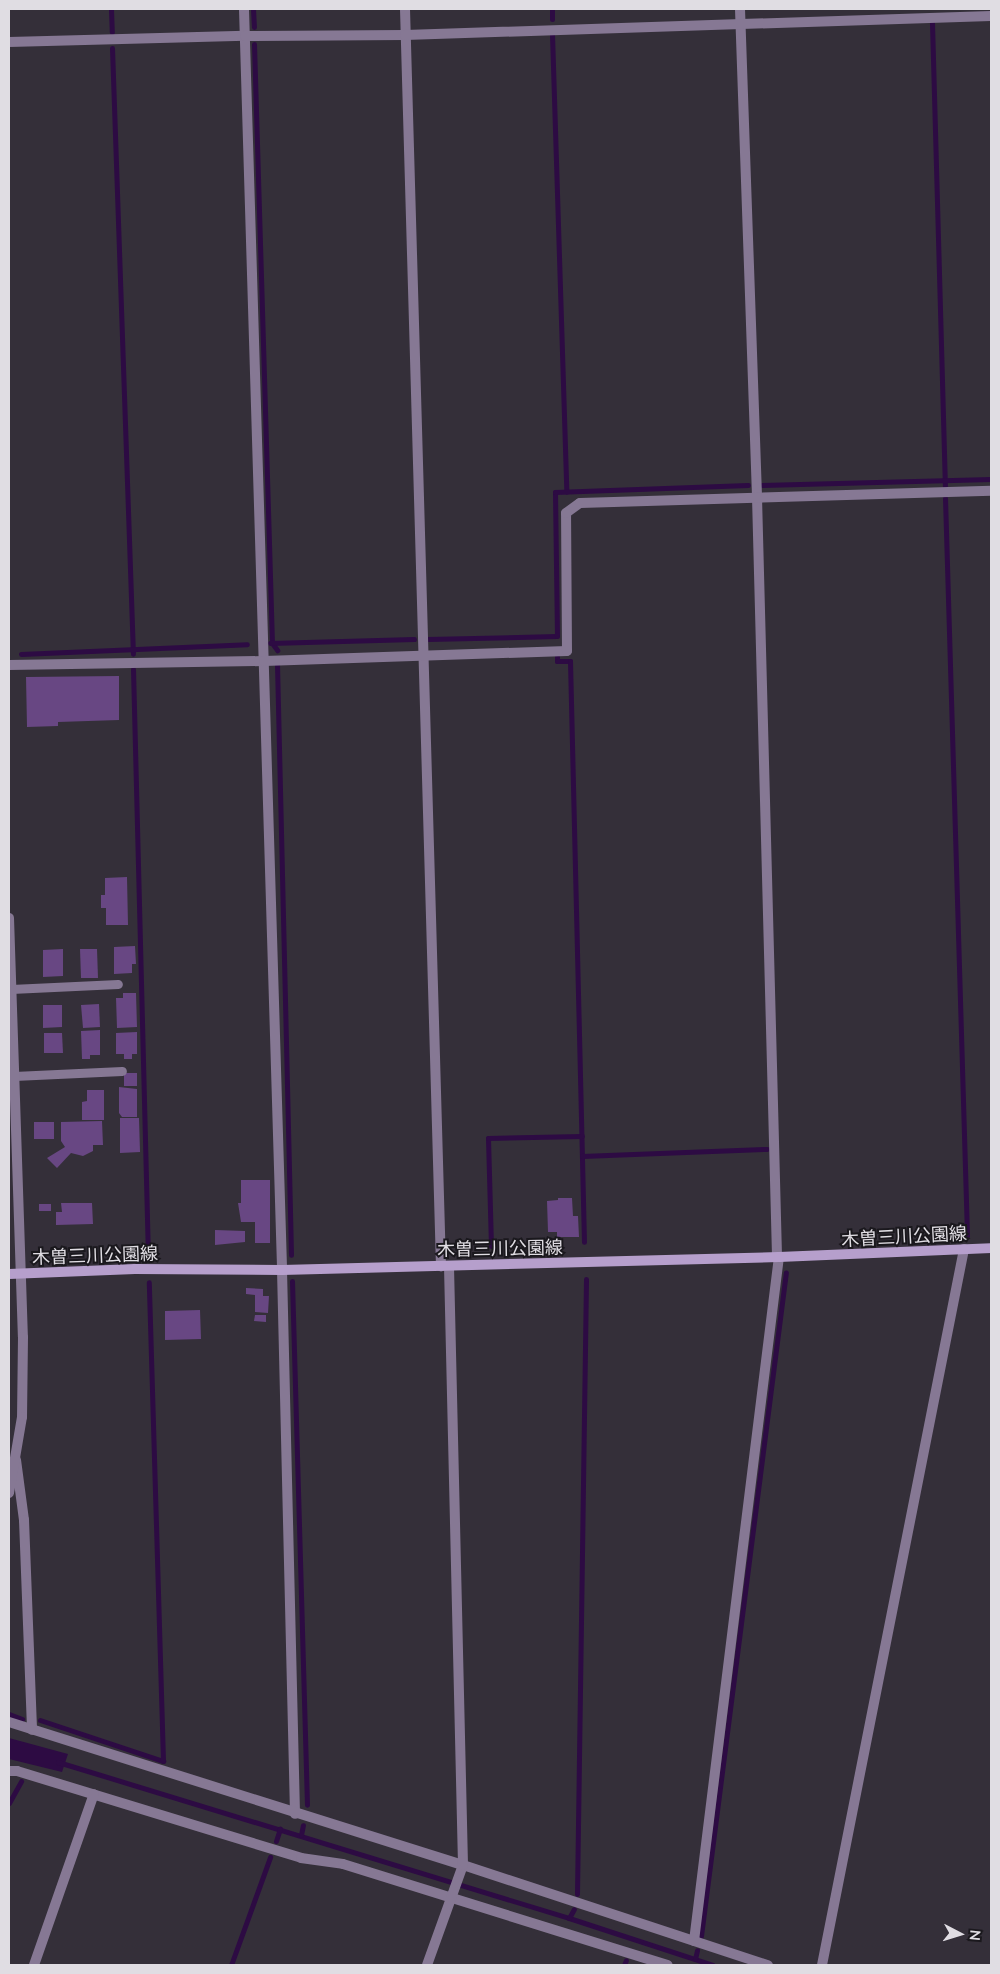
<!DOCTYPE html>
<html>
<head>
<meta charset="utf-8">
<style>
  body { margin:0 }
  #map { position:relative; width:1000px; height:1974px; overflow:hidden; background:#342f39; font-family:Lato,"Noto Sans JP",sans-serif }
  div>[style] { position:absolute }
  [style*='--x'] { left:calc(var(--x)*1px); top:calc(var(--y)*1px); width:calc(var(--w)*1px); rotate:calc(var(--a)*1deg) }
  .water>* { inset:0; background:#2d0b43 }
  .stream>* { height:5px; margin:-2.5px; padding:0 2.5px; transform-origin:2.5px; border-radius:2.5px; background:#2d0b43 }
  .building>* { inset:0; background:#684783 }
  .service>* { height:9px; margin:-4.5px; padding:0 4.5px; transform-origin:4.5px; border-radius:4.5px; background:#867894 }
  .minor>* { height:10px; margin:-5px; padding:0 5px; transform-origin:5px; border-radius:5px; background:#867894 }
  .tertiary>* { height:10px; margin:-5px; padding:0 5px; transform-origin:5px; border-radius:5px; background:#867894 }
  .secondary>* { height:10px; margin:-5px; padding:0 5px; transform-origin:5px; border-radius:5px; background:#b69fcc }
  span { translate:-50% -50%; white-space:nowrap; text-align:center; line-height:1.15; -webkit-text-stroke:4px #1a181d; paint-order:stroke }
  .street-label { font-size:18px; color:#e0dde3 }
  .frame { position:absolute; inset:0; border:10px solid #e0dde3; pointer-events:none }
  .north { position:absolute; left:935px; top:1909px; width:50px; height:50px; -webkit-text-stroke:4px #1a181d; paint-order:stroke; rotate:95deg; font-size:14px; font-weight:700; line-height:20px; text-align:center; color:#e0dde3 }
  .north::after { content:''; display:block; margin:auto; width:18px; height:22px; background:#e0dde3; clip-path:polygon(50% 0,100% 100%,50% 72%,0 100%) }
</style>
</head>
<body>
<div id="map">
  <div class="water">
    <div style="clip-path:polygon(9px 1738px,68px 1754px,62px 1772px,9px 1759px)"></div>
  </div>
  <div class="stream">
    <div style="--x:111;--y:9;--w:23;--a:88"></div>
    <div style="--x:253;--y:9;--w:18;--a:87"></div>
    <div style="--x:552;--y:9;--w:10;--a:90"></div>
    <div style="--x:932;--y:23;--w:463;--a:88.4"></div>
    <div style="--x:552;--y:34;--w:458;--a:88.2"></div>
    <div style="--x:254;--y:44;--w:599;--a:88.28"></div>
    <div style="--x:272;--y:643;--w:9;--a:54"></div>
    <div style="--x:112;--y:48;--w:606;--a:88.02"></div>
    <div style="--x:762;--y:485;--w:229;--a:-1.5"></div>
    <div style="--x:945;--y:498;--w:738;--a:88.29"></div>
    <div style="--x:427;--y:639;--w:130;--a:-1.3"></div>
    <div style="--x:557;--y:636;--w:144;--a:-90.8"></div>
    <div style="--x:555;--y:492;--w:193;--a:-2.1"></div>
    <div style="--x:270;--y:643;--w:144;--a:-1.6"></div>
    <div style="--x:21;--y:654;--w:226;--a:-2.5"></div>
    <div style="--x:557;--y:657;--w:4;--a:90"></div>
    <div style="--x:557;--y:661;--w:13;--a:0"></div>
    <div style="--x:570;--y:661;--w:581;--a:88.62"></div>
    <div style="--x:277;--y:664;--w:591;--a:88.64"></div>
    <div style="--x:133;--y:669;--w:587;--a:88.54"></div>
    <div style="--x:582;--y:1156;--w:185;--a:-2.2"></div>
    <div style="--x:491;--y:1246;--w:108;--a:-91.6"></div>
    <div style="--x:488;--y:1138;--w:94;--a:-1.2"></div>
    <div style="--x:292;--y:1281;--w:524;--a:88.36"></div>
    <div style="--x:9;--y:1714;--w:14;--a:21"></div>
    <div style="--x:40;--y:1720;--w:130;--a:18.4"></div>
    <div style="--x:163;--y:1761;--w:479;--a:-91.7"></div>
    <div style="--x:58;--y:1762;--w:534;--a:16.98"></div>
    <div style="--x:569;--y:1918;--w:151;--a:18.1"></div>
    <div style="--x:9;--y:1803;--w:25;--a:-61"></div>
    <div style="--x:301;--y:1835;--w:10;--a:-79"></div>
    <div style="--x:276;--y:1841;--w:13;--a:-72"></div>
    <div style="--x:577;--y:1894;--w:615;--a:-89.16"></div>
    <div style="--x:569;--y:1918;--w:10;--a:-61"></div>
    <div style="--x:701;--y:1936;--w:669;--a:-82.71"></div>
    <div style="--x:695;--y:1959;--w:9;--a:-77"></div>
    <div style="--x:231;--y:1965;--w:115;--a:-70.1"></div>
    <div style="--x:624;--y:1965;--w:5;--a:-68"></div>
  </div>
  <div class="building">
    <div style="clip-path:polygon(119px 676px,119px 720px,58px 722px,58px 726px,27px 727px,26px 677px)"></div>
    <div style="clip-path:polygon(127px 877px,128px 925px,106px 925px,106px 908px,101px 908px,101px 895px,105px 895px,105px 878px)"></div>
    <div style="clip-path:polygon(135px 946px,136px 964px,132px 964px,132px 973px,114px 974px,114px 947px)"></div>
    <div style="clip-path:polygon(63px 949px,63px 976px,43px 977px,43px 950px)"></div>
    <div style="clip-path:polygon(80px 949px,97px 949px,98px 978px,81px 978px)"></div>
    <div style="clip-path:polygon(123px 993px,136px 993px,137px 1027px,117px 1028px,116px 998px,123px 998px)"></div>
    <div style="clip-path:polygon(99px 1004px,100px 1027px,83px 1028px,81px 1005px)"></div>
    <div style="clip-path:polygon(43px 1005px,62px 1005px,62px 1027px,43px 1028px)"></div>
    <div style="clip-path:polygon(100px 1030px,100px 1055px,90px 1055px,90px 1059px,82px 1059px,81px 1031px)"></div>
    <div style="clip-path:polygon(137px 1032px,137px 1054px,132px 1054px,132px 1059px,124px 1059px,124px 1054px,116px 1054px,116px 1033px)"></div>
    <div style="clip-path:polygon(44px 1033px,62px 1033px,63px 1053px,44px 1053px)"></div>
    <div style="clip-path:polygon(124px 1073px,137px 1073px,137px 1086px,124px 1086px)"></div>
    <div style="clip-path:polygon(119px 1087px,137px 1089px,137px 1117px,122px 1117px,119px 1113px)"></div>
    <div style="clip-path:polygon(87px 1090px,104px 1090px,104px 1120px,82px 1120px,82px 1102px,87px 1101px)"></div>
    <div style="clip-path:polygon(120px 1118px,139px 1118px,140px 1152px,120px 1153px)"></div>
    <div style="clip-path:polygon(102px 1121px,103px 1145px,93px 1145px,93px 1151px,83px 1156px,71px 1153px,57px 1168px,47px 1158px,65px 1147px,61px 1141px,61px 1122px)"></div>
    <div style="clip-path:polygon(34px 1122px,54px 1122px,54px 1139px,34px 1139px)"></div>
    <div style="clip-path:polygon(241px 1180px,270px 1180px,270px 1243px,255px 1243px,255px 1222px,241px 1222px,238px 1203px,241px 1203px)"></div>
    <div style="clip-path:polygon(558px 1198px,572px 1198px,573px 1216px,578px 1216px,579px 1237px,557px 1237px,557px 1232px,548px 1232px,547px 1201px,558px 1200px)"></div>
    <div style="clip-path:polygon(61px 1203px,92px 1203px,93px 1224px,56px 1225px,56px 1212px,62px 1212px)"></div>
    <div style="clip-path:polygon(39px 1204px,51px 1204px,51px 1211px,39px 1211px)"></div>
    <div style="clip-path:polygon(215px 1230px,245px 1231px,245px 1242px,215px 1245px)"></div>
    <div style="clip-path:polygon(246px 1288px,263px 1289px,263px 1296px,269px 1296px,268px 1313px,255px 1312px,255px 1295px,246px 1294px)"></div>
    <div style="clip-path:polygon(200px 1310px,201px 1339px,165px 1340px,165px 1311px)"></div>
    <div style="clip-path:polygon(255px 1315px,266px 1315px,266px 1322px,254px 1321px)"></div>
  </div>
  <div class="service">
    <div style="--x:11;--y:989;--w:107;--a:-2.7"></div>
    <div style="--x:14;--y:1076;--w:108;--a:-2.7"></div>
  </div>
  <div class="minor">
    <div style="--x:244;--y:9;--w:1262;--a:88.27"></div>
    <div style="--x:282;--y:1270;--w:544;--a:88.63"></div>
    <div style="--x:405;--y:9;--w:1258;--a:88.36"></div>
    <div style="--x:740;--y:9;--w:488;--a:88"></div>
    <div style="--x:757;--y:497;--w:760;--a:88.49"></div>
    <div style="--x:9;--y:42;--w:236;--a:-1.5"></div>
    <div style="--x:245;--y:36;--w:160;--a:-0.4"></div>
    <div style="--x:405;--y:35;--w:586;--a:-1.86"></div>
    <div style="--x:9;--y:665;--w:255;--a:-0.9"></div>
    <div style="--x:264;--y:661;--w:303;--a:-1.9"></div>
    <div style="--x:567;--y:651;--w:138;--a:-90.4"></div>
    <div style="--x:566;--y:513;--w:17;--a:-36"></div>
    <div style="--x:580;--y:503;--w:411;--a:-1.7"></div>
    <div style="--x:16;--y:1460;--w:61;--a:82.4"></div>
    <div style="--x:24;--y:1520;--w:210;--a:87.8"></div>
    <div style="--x:9;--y:1722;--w:476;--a:17.5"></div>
    <div style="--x:463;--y:1865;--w:321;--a:18.2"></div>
    <div style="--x:9;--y:1771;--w:8;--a:0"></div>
    <div style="--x:17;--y:1771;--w:297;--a:17"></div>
    <div style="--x:301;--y:1858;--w:42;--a:8.1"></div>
    <div style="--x:343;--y:1864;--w:340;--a:17.3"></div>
    <div style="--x:694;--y:1941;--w:689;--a:-82.92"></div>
    <div style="--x:34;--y:1965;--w:181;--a:-70.7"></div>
    <div style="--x:427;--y:1965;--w:106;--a:-70.2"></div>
    <div style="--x:463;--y:1865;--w:599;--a:-91.34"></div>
    <div style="--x:822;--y:1965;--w:730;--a:-78.78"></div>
  </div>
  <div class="tertiary">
    <div style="--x:9;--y:918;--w:419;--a:88.1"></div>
    <div style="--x:23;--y:1337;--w:80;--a:90.7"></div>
    <div style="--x:22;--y:1417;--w:77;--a:99.7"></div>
  </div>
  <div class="secondary">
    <div style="--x:9;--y:1274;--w:126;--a:-2.3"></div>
    <div style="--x:135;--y:1269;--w:147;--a:0.4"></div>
    <div style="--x:282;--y:1270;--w:497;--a:-1.5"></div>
    <div style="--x:779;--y:1257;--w:212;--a:-2.4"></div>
  </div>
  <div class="street-label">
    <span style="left:904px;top:1236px;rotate:-3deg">木曽三川公園線</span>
    <span style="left:500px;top:1248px;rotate:-1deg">木曽三川公園線</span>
    <span style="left:95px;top:1255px;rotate:-2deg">木曽三川公園線</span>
  </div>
  <div class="frame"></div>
  <div class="north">N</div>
</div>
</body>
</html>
